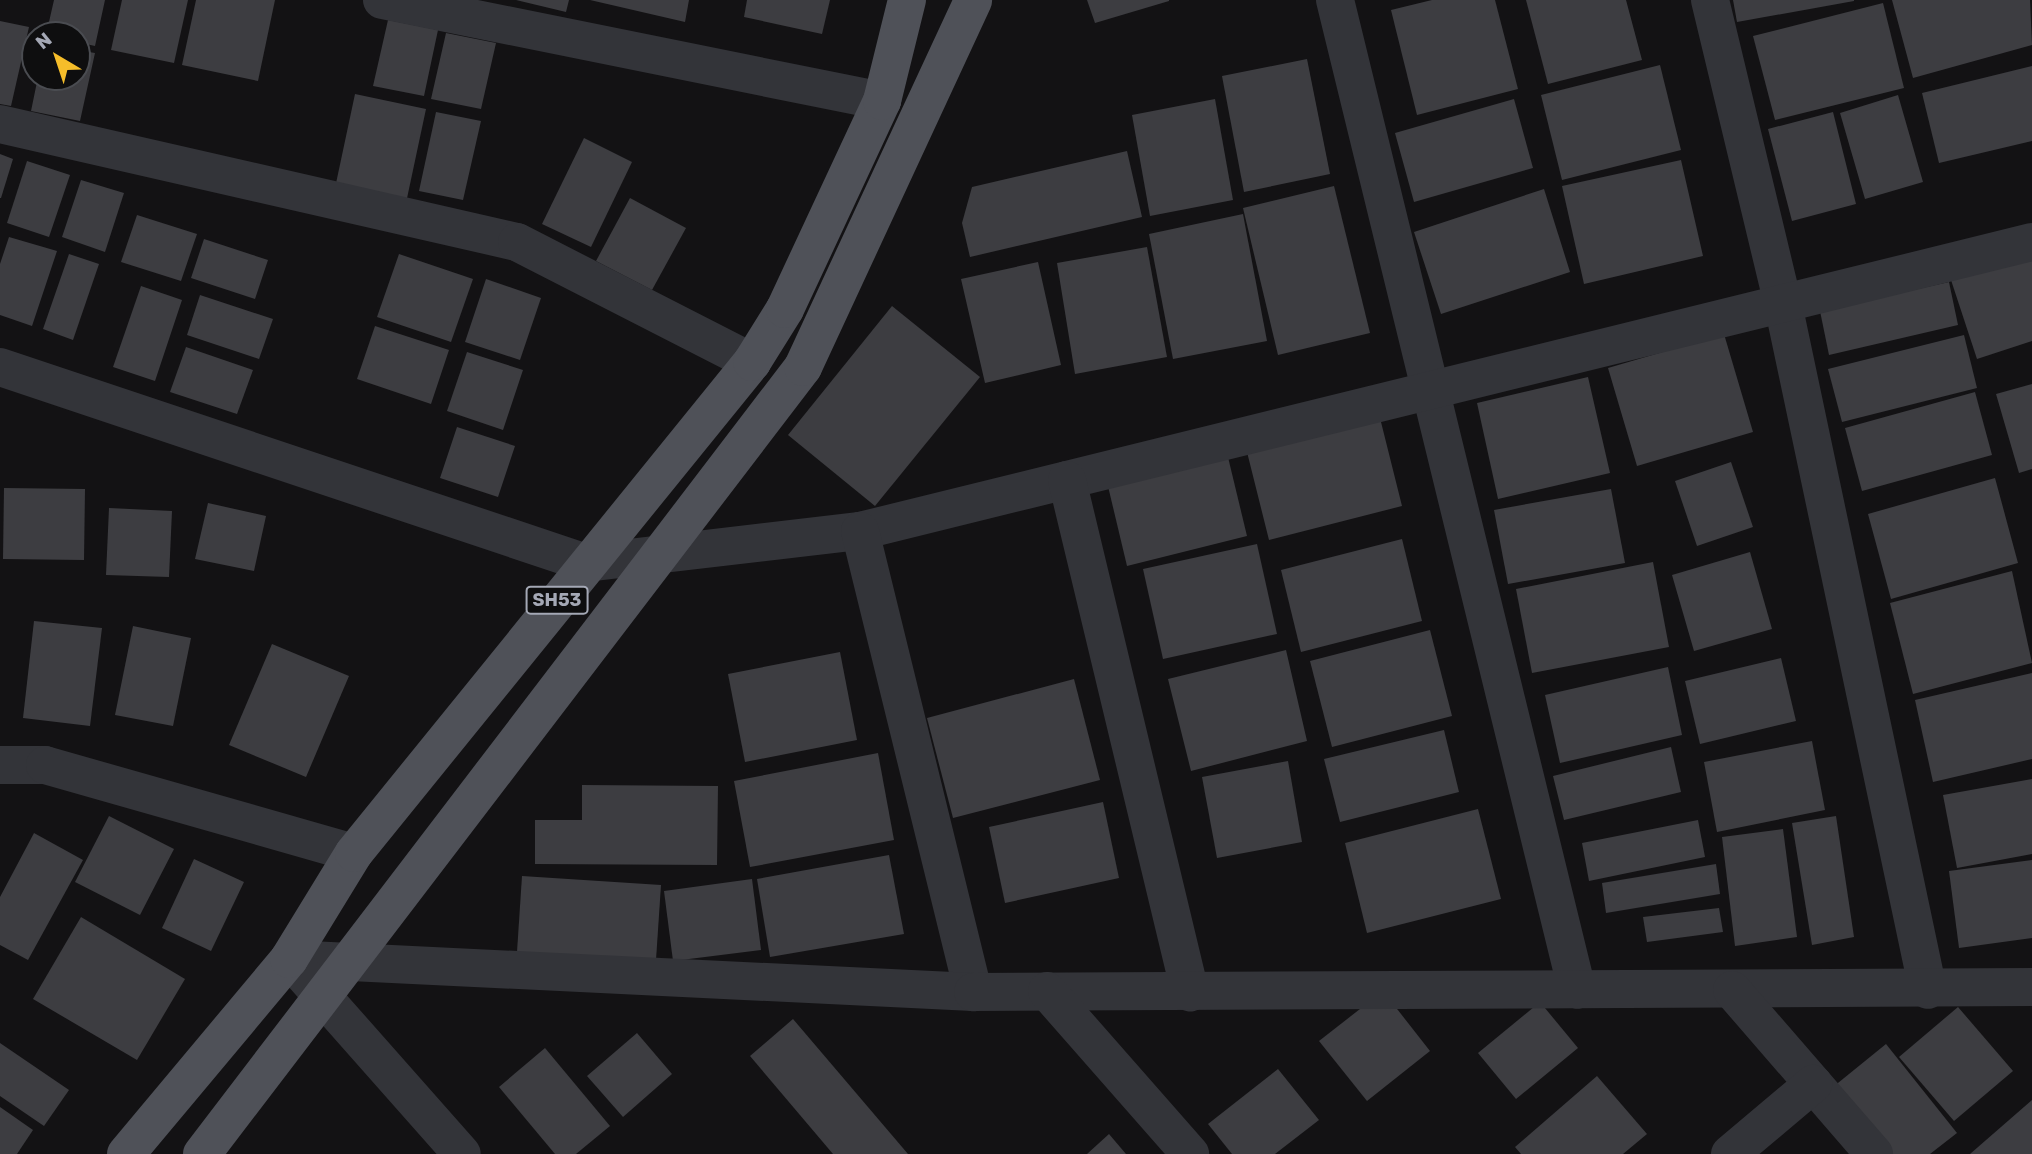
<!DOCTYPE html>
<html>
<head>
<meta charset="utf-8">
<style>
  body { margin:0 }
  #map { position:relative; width:2032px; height:1154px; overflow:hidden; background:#131214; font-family:Rubik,sans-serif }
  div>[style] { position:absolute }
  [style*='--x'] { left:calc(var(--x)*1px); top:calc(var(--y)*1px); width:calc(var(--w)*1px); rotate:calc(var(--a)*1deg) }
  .building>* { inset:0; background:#3d3d41 }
  .minor>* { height:38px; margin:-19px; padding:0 19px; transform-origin:19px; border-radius:19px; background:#333439 }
  .primary>* { height:38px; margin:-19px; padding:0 19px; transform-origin:19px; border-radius:19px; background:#4f5158 }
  span { translate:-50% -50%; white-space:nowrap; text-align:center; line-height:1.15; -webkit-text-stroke:7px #0e0e0f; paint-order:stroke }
  .shield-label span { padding:2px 5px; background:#0e0e0f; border:2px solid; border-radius:5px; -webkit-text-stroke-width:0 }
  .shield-label { font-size:18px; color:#a4a8b5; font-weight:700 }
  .north { position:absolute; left:21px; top:21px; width:70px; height:70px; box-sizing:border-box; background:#0e0e0f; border:2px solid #4a4c51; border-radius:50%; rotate:321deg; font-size:19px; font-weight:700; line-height:28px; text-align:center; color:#a4a8b5 }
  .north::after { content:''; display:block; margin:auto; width:24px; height:32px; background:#f5bd2a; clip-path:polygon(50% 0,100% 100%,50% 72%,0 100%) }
</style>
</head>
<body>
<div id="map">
  <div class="building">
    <div style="clip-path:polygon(54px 0,105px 0,95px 46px,77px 42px,77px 35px,46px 35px)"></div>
    <div style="clip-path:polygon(122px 0,188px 0,174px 63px,111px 50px)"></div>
    <div style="clip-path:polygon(196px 0,275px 0,258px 81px,182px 65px)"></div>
    <div style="clip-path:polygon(516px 0,569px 0,566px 12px)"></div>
    <div style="clip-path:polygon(590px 0,689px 0,685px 22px)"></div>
    <div style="clip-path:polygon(747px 0,830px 0,822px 34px,744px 17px)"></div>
    <div style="clip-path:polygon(1087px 0,1169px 0,1169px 1px,1095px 23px)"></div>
    <div style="clip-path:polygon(1432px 0,1495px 0,1518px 89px,1417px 115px,1391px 10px)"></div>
    <div style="clip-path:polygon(1526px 0,1626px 0,1642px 60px,1548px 84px)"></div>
    <div style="clip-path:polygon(1733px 0,1854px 0,1854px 1px,1737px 22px)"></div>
    <div style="clip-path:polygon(1892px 0,2030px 0,2032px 45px,1913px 78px)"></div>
    <div style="clip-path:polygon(1883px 3px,1904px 88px,1775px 120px,1753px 36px)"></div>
    <div style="clip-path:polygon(388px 20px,438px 30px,424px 96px,373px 86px)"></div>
    <div style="clip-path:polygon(0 21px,29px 27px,11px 106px,0 104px)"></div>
    <div style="clip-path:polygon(446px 33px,496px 43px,481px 109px,431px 99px)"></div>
    <div style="clip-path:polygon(77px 50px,95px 53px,80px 121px,31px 111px,38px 77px,77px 77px)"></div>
    <div style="clip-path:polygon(1307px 59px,1330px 174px,1244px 192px,1222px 76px)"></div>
    <div style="clip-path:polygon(1660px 65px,1681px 150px,1562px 180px,1541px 95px)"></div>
    <div style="clip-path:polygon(2032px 66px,2032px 141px,1939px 163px,1922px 93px)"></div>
    <div style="clip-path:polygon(355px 94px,426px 109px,406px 203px,335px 188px)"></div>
    <div style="clip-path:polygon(1898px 95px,1923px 182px,1865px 199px,1840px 113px)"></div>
    <div style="clip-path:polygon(1215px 99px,1233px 200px,1150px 216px,1132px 115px)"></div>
    <div style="clip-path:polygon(1514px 99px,1533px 168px,1414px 202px,1395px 133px)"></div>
    <div style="clip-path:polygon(436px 112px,481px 121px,463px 200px,419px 191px)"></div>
    <div style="clip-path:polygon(1833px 112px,1856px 204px,1792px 221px,1768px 129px)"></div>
    <div style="clip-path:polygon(584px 138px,632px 162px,591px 247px,542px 224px)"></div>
    <div style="clip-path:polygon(1127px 151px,1142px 217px,970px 257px,962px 223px,972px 187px)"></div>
    <div style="clip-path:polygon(0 154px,13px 159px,1px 198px,0 198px)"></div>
    <div style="clip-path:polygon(1681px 160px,1703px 256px,1584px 284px,1562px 186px)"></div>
    <div style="clip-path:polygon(27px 161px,70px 175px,49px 237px,7px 223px)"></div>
    <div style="clip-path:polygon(81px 180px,124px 193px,105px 252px,62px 237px)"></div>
    <div style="clip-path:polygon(1334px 186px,1370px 333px,1278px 355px,1243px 208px)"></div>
    <div style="clip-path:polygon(1544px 189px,1570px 272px,1441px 314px,1414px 232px)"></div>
    <div style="clip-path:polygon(630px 198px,686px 228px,652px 290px,596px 261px)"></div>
    <div style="clip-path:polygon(1243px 214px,1267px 341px,1173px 359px,1149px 234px)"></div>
    <div style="clip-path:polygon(137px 215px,197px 234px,181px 281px,121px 262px)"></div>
    <div style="clip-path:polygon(9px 237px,57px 251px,32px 326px,0 315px,0 264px)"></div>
    <div style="clip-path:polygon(204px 239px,268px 260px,255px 299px,191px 278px)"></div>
    <div style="clip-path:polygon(1147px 247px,1167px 357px,1075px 374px,1057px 263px)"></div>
    <div style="clip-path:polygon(69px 254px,99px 264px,73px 340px,43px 329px)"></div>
    <div style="clip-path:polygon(399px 254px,473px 279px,451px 342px,377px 317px)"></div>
    <div style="clip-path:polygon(2032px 254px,2032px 341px,1977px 359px,1951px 280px)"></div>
    <div style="clip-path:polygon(1038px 262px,1061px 365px,985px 383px,961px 279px)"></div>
    <div style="clip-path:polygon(486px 279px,541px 298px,520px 360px,465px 342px)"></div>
    <div style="clip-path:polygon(1949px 282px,1958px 325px,1829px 355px,1820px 311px)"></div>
    <div style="clip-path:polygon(141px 286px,182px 300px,155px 381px,113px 367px)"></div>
    <div style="clip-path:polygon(200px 295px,273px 319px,259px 359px,187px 335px)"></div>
    <div style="clip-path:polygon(892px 306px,980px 377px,875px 506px,788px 435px)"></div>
    <div style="clip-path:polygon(375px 326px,449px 350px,431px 404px,357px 379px)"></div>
    <div style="clip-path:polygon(1724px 334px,1753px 432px,1637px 466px,1608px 368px)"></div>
    <div style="clip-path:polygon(1964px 335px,1977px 388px,1842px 422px,1828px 369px)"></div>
    <div style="clip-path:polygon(186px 347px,253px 370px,237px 414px,170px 392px)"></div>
    <div style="clip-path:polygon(467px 352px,523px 370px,503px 430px,447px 411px)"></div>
    <div style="clip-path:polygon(1588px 377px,1610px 473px,1498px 499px,1477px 403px)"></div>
    <div style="clip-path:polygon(2032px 384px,2032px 469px,2019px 473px,1996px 394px)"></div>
    <div style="clip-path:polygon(1975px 392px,1992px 455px,1862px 491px,1845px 428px)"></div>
    <div style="clip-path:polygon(1379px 414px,1402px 506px,1269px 540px,1246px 448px)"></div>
    <div style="clip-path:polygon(457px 427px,515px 446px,498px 497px,440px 478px)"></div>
    <div style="clip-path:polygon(1227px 453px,1247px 536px,1127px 566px,1107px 482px)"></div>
    <div style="clip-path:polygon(1731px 462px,1753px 527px,1697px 546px,1675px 481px)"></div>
    <div style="clip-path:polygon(1995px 478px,2018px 563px,1891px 599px,1868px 514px)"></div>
    <div style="clip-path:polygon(4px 488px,85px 489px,84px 560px,3px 559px)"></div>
    <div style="clip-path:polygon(1611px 489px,1625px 563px,1508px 584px,1494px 510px)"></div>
    <div style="clip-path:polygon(208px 503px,266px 516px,254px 571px,195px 559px)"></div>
    <div style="clip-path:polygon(109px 508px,172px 511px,169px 577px,106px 575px)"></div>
    <div style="clip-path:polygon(1402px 539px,1422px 621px,1301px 652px,1281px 570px)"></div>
    <div style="clip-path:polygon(1257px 544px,1277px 634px,1163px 659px,1143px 569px)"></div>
    <div style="clip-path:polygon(1750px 552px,1772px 629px,1694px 651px,1672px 575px)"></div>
    <div style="clip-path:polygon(1653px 562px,1669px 647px,1532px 673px,1516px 589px)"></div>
    <div style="clip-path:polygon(2012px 571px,2032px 663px,1913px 694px,1890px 603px)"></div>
    <div style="clip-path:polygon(34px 621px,102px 628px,90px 726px,23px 718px)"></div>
    <div style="clip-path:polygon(133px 626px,191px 638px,173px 726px,115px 715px)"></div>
    <div style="clip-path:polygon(1430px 630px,1452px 716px,1332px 747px,1310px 661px)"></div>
    <div style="clip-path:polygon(272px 644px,349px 676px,306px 777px,229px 745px)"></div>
    <div style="clip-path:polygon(1286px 650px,1307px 741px,1191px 771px,1168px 679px)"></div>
    <div style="clip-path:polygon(840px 652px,857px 740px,745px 762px,728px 674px)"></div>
    <div style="clip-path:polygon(1781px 658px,1796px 721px,1700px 744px,1685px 681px)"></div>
    <div style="clip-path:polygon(1668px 667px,1682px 735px,1560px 763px,1545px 695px)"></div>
    <div style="clip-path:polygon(2032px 673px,2032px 759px,1933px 782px,1915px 700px)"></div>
    <div style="clip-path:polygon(1074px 679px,1100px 780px,953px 818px,927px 718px)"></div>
    <div style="clip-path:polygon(1444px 730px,1459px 792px,1340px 822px,1324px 759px)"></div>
    <div style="clip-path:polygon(1812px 741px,1825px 810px,1717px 832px,1704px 762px)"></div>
    <div style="clip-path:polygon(1671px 747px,1681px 792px,1564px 820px,1553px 776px)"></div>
    <div style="clip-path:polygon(878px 753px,894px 840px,750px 867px,734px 781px)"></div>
    <div style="clip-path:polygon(1288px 761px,1302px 842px,1217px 858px,1202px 777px)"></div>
    <div style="clip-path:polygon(2032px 779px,2032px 854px,1957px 868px,1943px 795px)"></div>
    <div style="clip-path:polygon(582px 785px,718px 786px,717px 865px,535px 864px,535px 820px,582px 820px)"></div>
    <div style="clip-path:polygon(1103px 802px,1119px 878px,1005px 903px,989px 827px)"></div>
    <div style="clip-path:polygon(1478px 809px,1501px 899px,1367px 933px,1345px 843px)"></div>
    <div style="clip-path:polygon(109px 816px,174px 849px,140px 915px,75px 882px)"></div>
    <div style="clip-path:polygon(1836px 816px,1854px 937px,1812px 945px,1792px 823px)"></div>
    <div style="clip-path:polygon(1698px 820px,1705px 857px,1589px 881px,1582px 843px)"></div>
    <div style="clip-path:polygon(1783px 829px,1797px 937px,1735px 946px,1722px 837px)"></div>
    <div style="clip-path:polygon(34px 833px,83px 860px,28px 960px,0 945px,0 897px)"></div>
    <div style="clip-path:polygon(889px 855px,904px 934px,770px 957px,757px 879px)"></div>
    <div style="clip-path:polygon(194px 859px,244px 882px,211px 951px,162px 928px)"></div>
    <div style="clip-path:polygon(2032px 860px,2032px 938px,1959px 948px,1949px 871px)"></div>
    <div style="clip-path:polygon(1716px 864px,1720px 894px,1606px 913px,1602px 883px)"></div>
    <div style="clip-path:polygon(522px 876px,661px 885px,656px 960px,517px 952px)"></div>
    <div style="clip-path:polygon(752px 879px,761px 950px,673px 961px,664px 891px)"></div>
    <div style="clip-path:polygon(1719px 908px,1723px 932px,1647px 942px,1643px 917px)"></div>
    <div style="clip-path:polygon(81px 917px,185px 979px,137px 1060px,33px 999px)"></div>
    <div style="clip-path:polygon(1383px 991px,1430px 1051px,1367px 1101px,1319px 1041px)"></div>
    <div style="clip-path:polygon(1540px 1002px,1578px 1048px,1516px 1099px,1478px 1053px)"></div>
    <div style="clip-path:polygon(1958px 1007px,2013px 1071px,1954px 1121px,1899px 1057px)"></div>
    <div style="clip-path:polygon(793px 1019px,908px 1154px,833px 1154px,750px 1056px)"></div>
    <div style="clip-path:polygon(637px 1033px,672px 1074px,623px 1117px,587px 1076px)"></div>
    <div style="clip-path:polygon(0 1043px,69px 1090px,44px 1126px,0 1096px)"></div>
    <div style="clip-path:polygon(1886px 1044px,1957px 1133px,1930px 1154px,1887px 1154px,1833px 1087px)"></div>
    <div style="clip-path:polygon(545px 1048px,610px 1126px,576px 1154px,555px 1154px,499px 1087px)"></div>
    <div style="clip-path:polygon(1278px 1069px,1319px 1120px,1275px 1154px,1232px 1154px,1208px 1124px)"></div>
    <div style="clip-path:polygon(1597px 1076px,1647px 1134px,1623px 1154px,1521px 1154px,1515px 1147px)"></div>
    <div style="clip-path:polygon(2032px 1100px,2032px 1154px,1970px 1154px)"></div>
    <div style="clip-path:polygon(0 1107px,33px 1130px,17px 1154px,0 1154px)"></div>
    <div style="clip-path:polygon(1109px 1134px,1126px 1154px,1087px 1154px)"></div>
  </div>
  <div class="minor">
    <div style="--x:382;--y:0;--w:510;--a:11.42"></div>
    <div style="--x:1335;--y:0;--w:1019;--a:76.26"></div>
    <div style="--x:1710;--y:0;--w:313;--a:76.5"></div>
    <div style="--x:1783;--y:304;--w:701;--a:78.07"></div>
    <div style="--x:0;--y:124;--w:530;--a:12.86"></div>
    <div style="--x:517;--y:242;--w:264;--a:27.1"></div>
    <div style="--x:0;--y:367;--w:618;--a:18.49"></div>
    <div style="--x:586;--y:563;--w:276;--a:-6.7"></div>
    <div style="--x:860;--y:531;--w:1207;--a:-13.85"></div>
    <div style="--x:1067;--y:480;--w:527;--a:76.49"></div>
    <div style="--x:860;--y:531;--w:475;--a:76.2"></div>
    <div style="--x:0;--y:765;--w:45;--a:0"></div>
    <div style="--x:45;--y:765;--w:321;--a:15.9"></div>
    <div style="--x:289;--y:959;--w:685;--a:2.76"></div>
    <div style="--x:973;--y:992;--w:1059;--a:-0.27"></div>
    <div style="--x:300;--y:971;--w:244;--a:48.5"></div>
    <div style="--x:1732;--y:990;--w:217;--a:49.1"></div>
    <div style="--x:1047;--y:991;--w:217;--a:48.7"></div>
    <div style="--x:1730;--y:1154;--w:109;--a:-40.1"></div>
  </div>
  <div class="primary">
    <div style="--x:126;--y:1154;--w:254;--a:-50.1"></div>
    <div style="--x:289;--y:959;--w:124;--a:-58.5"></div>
    <div style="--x:354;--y:853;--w:632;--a:-50.97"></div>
    <div style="--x:752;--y:362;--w:62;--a:-58.1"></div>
    <div style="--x:785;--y:309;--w:230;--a:-65"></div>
    <div style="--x:882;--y:101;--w:104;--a:-76.1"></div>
    <div style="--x:202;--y:1154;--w:990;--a:-52.63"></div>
    <div style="--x:803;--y:367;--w:404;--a:-65.1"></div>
  </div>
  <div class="shield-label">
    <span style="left:557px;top:600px">SH53</span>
  </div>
  <div class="north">N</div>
</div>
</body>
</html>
